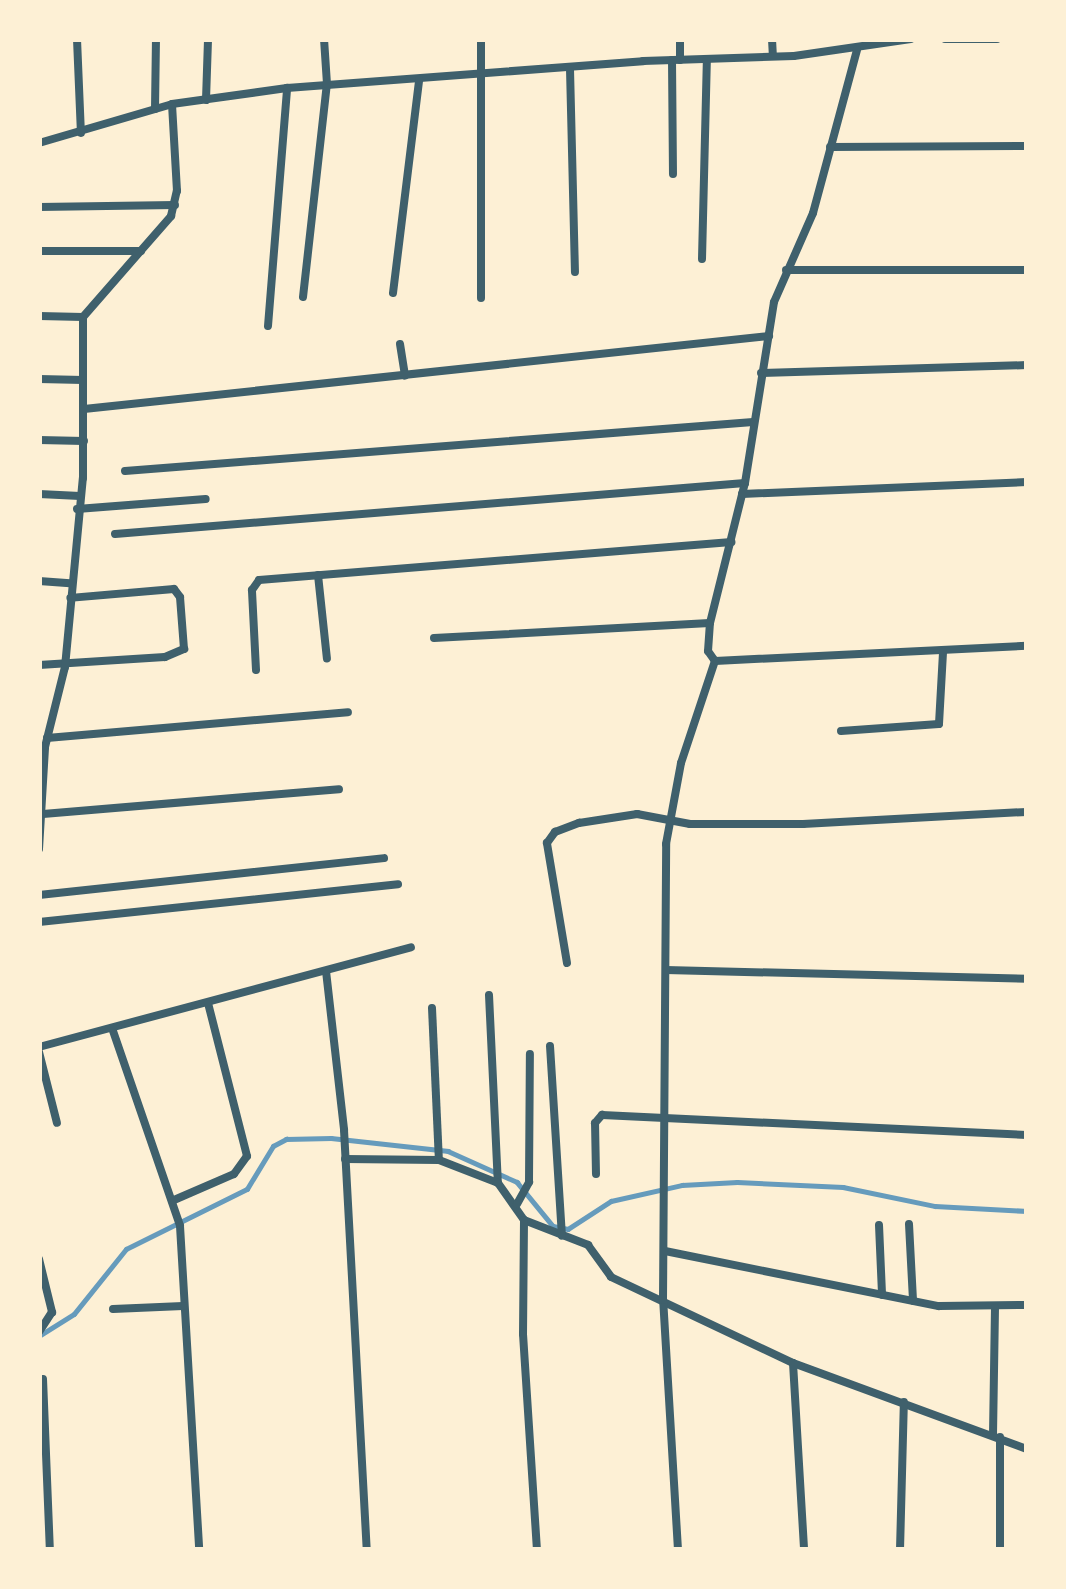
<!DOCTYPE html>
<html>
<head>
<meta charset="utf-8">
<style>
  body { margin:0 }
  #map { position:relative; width:1066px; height:1589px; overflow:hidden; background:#fdf0d5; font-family:"Sofia Sans Condensed",sans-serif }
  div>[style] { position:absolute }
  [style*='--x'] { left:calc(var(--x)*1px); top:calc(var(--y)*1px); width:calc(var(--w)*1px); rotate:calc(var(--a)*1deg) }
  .stream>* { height:4.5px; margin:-2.25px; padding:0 2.25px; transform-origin:2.25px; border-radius:2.25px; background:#669bbc }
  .minor>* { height:8px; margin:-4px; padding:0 4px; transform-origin:4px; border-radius:4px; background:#3f606c }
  span { translate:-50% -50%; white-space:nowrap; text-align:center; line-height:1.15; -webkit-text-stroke:10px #fdf0d5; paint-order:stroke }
  .frame { position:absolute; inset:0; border:42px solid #fdf0d5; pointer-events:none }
</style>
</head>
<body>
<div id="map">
  <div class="stream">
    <div style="--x:39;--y:1336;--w:41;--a:-32.2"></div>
    <div style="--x:74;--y:1314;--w:83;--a:-51.3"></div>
    <div style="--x:126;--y:1249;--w:135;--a:-26.4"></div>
    <div style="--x:247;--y:1189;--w:50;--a:-58.8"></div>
    <div style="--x:273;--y:1146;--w:15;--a:-28"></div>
    <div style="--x:286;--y:1139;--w:45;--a:-1.3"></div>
    <div style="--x:331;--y:1138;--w:118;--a:6.3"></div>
    <div style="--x:448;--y:1151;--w:76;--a:24.2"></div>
    <div style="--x:517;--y:1182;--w:57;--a:50.7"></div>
    <div style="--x:553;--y:1226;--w:15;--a:11"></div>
    <div style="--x:568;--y:1229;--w:51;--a:-33.1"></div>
    <div style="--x:611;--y:1201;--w:73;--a:-12.7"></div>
    <div style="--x:682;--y:1185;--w:55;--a:-3.1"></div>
    <div style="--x:737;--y:1182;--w:106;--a:2.7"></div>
    <div style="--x:843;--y:1187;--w:94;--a:11.7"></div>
    <div style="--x:935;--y:1206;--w:92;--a:3.1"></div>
  </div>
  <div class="minor">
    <div style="--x:77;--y:39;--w:94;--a:87.6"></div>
    <div style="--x:680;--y:39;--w:21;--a:90"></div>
    <div style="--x:772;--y:39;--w:17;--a:87"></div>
    <div style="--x:945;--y:39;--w:52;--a:0"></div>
    <div style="--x:672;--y:60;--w:114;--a:89.5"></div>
    <div style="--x:570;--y:69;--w:203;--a:88.6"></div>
    <div style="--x:206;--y:100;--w:61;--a:-88.1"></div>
    <div style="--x:155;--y:109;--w:70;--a:-89.2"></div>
    <div style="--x:39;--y:143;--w:139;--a:-16.3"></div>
    <div style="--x:172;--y:104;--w:116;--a:-7.9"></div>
    <div style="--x:287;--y:88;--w:357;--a:-4.3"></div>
    <div style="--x:643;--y:61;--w:151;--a:-1.9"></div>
    <div style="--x:794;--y:56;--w:118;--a:-8.3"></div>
    <div style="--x:830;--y:147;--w:197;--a:-0.3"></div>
    <div style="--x:39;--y:207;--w:136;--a:-0.8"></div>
    <div style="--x:39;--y:251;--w:102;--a:0"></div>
    <div style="--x:702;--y:259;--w:200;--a:-88.6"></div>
    <div style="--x:786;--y:270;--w:241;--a:0"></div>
    <div style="--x:393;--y:293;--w:215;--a:-83"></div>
    <div style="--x:303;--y:297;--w:214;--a:-83.6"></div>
    <div style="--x:327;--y:84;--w:45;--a:-93.8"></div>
    <div style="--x:481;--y:298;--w:259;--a:-90"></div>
    <div style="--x:39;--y:316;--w:44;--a:1.3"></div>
    <div style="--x:268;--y:326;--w:239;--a:-85.4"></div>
    <div style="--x:400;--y:344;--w:32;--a:81"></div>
    <div style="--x:761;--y:373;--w:266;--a:-1.7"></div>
    <div style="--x:39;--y:379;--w:44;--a:1.3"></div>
    <div style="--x:84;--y:409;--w:689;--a:-6.08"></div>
    <div style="--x:39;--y:440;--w:45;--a:1.3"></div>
    <div style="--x:125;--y:471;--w:630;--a:-4.46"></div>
    <div style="--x:39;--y:494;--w:41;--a:2.8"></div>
    <div style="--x:742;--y:494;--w:285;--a:-2.4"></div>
    <div style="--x:77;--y:509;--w:129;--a:-4.4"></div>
    <div style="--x:115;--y:534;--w:632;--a:-4.63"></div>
    <div style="--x:318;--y:575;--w:84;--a:83.9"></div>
    <div style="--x:39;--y:581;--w:31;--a:4"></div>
    <div style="--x:434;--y:638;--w:276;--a:-3.1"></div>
    <div style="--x:715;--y:661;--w:12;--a:-125"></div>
    <div style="--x:708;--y:651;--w:28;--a:-86"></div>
    <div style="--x:710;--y:623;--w:144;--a:-76"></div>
    <div style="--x:745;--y:483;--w:183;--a:-80.9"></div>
    <div style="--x:774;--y:302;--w:97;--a:-66.3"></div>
    <div style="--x:813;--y:213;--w:169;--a:-74.9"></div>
    <div style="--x:715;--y:661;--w:312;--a:-2.8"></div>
    <div style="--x:39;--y:665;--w:126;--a:-3.6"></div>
    <div style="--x:165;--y:657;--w:21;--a:-23"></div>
    <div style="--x:184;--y:649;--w:52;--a:-94.4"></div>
    <div style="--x:180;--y:597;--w:10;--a:-127"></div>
    <div style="--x:174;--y:589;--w:104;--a:175.1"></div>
    <div style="--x:256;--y:670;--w:80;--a:-92.9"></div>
    <div style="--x:252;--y:590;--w:12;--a:-55"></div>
    <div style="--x:259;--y:580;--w:474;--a:-4.6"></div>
    <div style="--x:841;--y:731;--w:98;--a:-4.1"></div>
    <div style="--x:939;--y:724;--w:72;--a:-86.8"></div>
    <div style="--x:47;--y:738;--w:302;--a:-4.9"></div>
    <div style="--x:43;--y:814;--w:297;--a:-4.8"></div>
    <div style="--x:39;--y:849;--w:102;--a:-86.6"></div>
    <div style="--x:45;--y:747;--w:82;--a:-76"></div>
    <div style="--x:65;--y:667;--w:190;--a:-84.6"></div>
    <div style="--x:83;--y:478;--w:161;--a:-90"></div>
    <div style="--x:83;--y:317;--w:134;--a:-48.9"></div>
    <div style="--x:171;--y:216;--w:26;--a:-77"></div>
    <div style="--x:177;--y:191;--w:87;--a:-93.3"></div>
    <div style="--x:39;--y:895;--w:347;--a:-6.1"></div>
    <div style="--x:39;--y:922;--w:361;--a:-6"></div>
    <div style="--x:567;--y:963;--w:122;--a:-99.5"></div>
    <div style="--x:547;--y:843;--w:14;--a:-54"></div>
    <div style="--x:555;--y:832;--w:26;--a:-21"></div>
    <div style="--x:579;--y:823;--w:59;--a:-8.8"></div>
    <div style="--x:637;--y:814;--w:54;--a:10.7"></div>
    <div style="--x:690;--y:824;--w:113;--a:0"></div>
    <div style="--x:803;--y:824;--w:224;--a:-3.1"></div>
    <div style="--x:666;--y:970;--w:361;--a:1.4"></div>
    <div style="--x:326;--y:971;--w:160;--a:83.5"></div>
    <div style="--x:344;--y:1130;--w:421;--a:86.9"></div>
    <div style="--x:489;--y:995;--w:188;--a:87.3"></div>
    <div style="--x:432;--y:1008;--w:152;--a:87.4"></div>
    <div style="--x:439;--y:1160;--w:63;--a:21.3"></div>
    <div style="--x:498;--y:1183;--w:45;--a:54.9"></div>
    <div style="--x:524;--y:1220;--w:69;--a:21.3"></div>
    <div style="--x:588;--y:1245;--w:39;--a:54"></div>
    <div style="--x:611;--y:1277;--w:201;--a:25.3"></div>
    <div style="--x:793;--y:1363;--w:249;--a:20.2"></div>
    <div style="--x:112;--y:1028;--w:209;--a:71"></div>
    <div style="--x:180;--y:1226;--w:325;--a:86.6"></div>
    <div style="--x:550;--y:1046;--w:190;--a:86.4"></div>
    <div style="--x:39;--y:1047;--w:385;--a:-15"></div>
    <div style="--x:39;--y:1052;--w:73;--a:75.8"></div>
    <div style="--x:345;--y:1159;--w:94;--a:0.6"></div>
    <div style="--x:596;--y:1174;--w:51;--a:-91.1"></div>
    <div style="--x:595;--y:1123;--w:11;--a:-49"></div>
    <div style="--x:602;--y:1115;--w:425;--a:2.7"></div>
    <div style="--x:174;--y:1200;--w:65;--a:-23.4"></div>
    <div style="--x:234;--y:1174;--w:22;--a:-54"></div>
    <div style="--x:247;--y:1156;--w:158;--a:-104.3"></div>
    <div style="--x:517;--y:1204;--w:25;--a:-61"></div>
    <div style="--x:529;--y:1182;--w:128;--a:-89.6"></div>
    <div style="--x:524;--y:1220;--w:114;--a:90.5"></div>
    <div style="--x:523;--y:1334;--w:216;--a:86.3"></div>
    <div style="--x:909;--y:1224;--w:77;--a:87"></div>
    <div style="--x:879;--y:1225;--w:70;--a:87.5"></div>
    <div style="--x:665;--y:1251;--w:279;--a:11.4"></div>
    <div style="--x:939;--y:1306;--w:88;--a:-0.7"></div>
    <div style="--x:39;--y:1259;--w:55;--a:76.2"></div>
    <div style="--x:52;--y:1312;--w:24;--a:123"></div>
    <div style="--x:113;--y:1309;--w:70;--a:-2.5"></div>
    <div style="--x:793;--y:1363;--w:187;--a:86.6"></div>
    <div style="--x:43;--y:1379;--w:171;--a:87.7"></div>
    <div style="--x:993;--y:1435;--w:127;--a:-89.1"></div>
    <div style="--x:678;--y:1550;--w:250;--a:-93.4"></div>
    <div style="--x:663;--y:1300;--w:456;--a:-89.6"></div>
    <div style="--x:666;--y:844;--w:82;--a:-79.5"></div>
    <div style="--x:681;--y:763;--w:108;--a:-71.6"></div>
    <div style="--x:900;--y:1550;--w:148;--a:-88.5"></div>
    <div style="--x:1000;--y:1550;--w:113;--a:-90"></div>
  </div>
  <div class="frame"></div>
</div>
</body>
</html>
